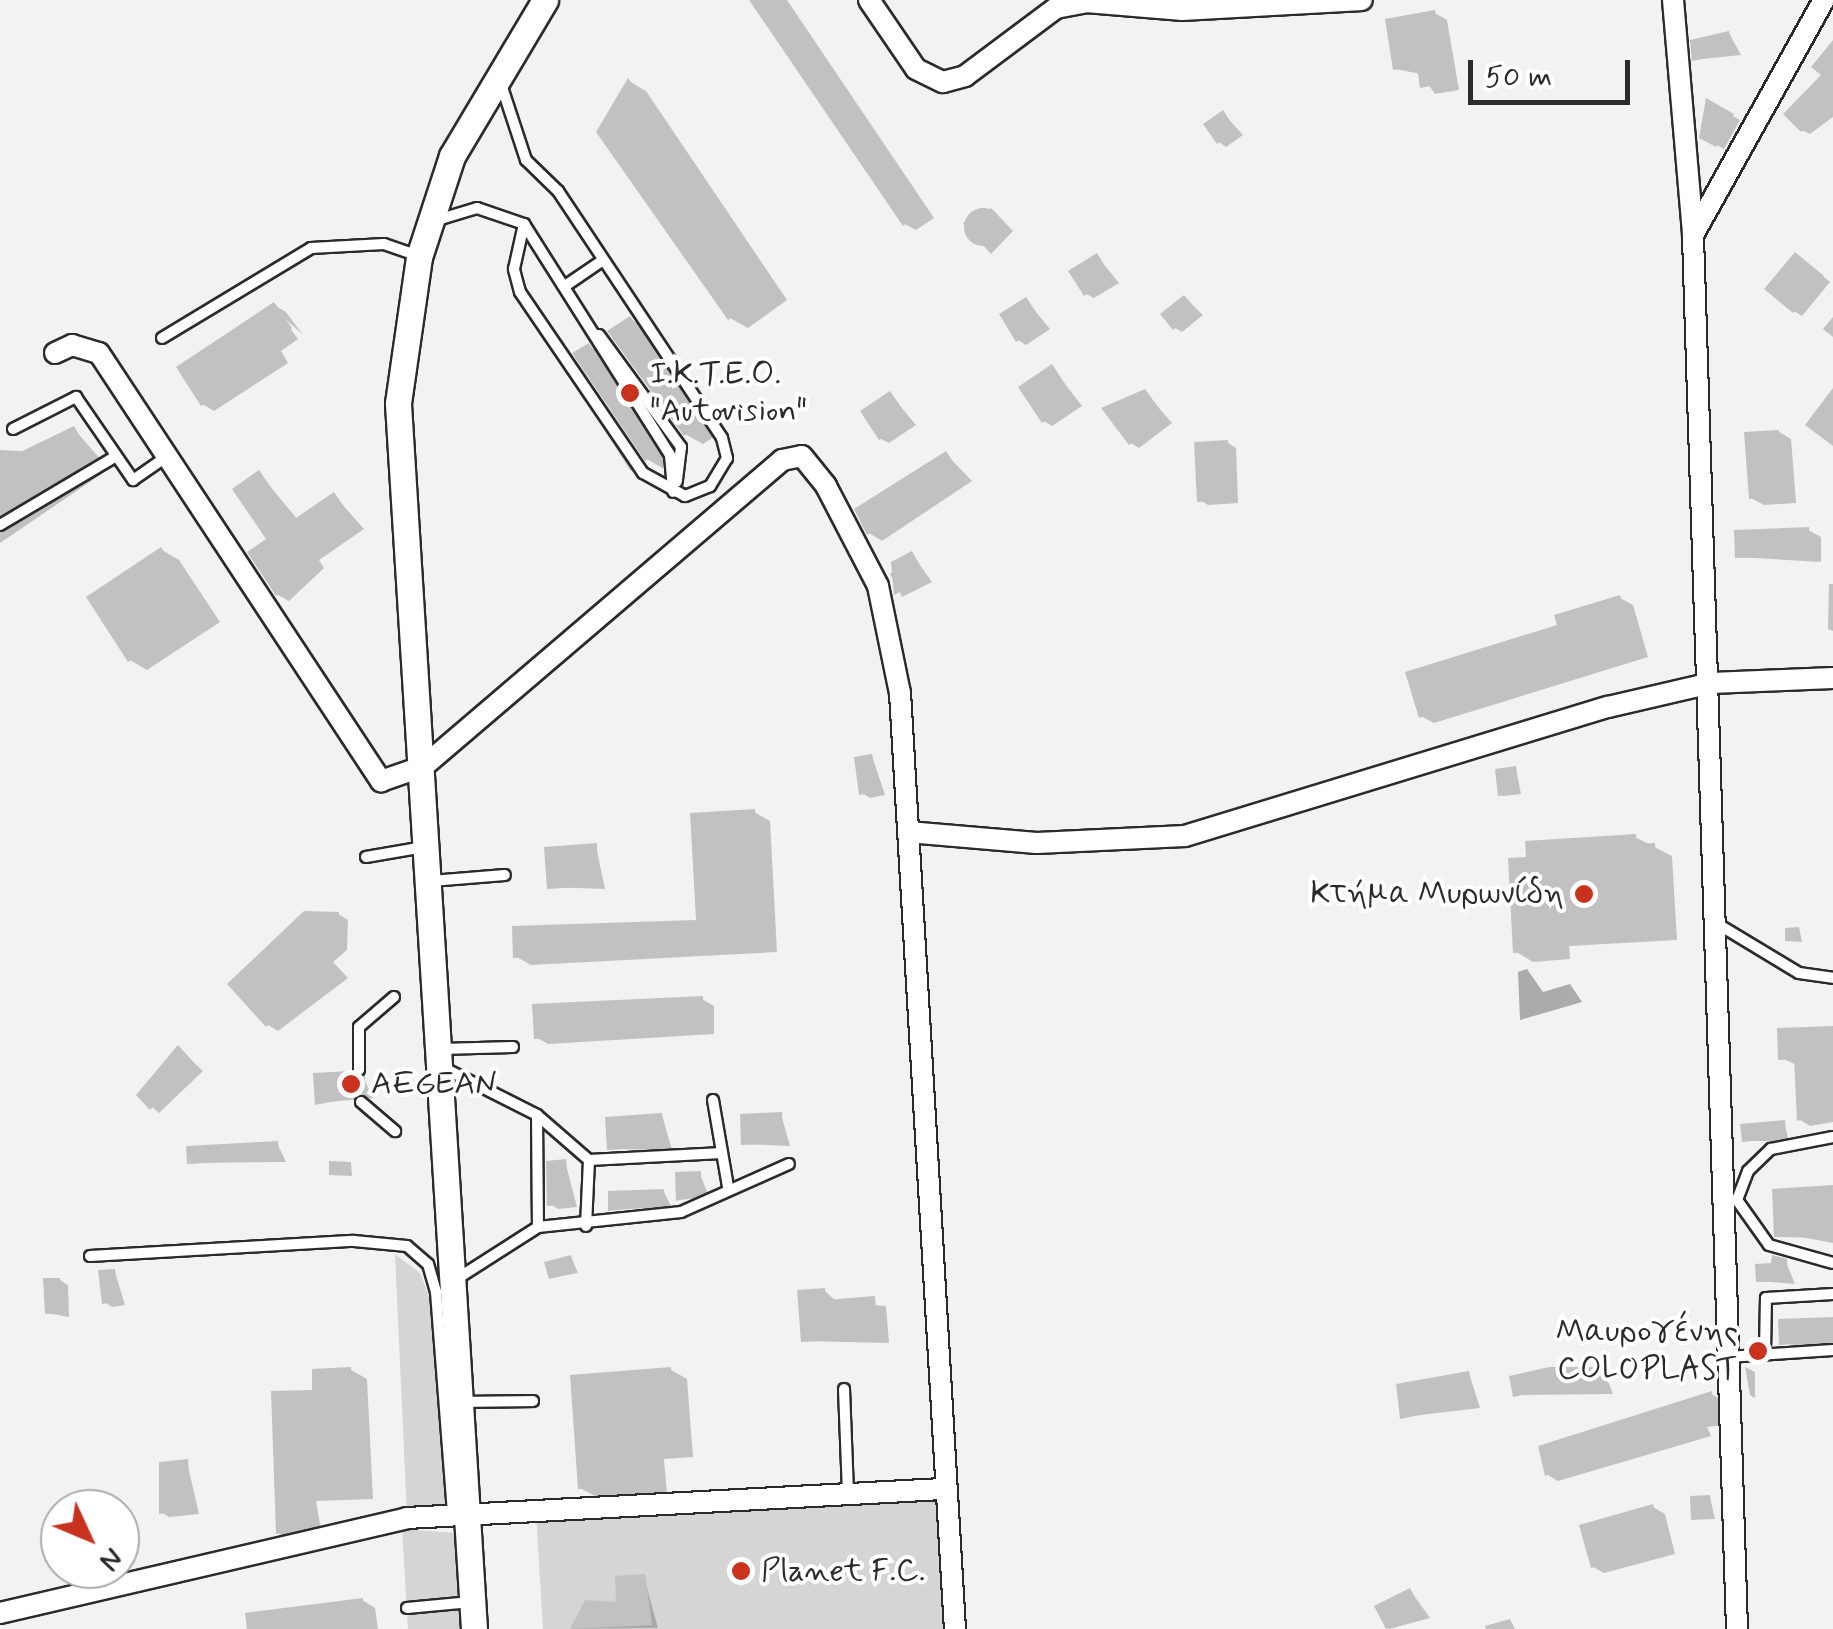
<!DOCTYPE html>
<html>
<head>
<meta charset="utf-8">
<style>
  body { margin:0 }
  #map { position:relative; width:1833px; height:1629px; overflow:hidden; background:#f2f2f2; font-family:Mynerve,sans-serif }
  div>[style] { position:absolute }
  .green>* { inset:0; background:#d5d5d5 }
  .water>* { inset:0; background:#ababab }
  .shadow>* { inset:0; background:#0003 }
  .building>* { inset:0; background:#c1c1c1 }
  .round { border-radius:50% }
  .roads { filter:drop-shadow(2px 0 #2b2b2b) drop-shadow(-2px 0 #2b2b2b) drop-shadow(0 2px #2b2b2b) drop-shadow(0 -2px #2b2b2b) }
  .service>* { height:10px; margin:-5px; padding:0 5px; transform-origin:5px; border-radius:5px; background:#fff }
  .minor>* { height:20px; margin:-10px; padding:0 10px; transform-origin:10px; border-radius:10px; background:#fff }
  .tertiary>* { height:25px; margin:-12.5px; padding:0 12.5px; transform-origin:12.5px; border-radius:12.5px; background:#fff }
  .dots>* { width:28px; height:28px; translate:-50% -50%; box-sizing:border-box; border:5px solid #fff; border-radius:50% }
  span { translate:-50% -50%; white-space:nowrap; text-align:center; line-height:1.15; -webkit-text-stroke:8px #fff; paint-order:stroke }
  .poi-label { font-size:32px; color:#2b2b2b }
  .left { translate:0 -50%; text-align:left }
  .right { translate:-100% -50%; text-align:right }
  .north { position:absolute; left:40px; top:1489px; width:100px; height:100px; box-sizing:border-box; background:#fff; border:2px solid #aaa; border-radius:50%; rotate:134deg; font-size:28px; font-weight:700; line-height:40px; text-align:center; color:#2b2b2b }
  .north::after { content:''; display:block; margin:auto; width:35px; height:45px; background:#c8321e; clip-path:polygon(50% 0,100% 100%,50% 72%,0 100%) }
  .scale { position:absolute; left:1468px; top:60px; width:162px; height:45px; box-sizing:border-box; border:5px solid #2b2b2b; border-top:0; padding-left:12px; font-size:30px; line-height:35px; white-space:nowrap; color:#2b2b2b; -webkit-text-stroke:8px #fff; paint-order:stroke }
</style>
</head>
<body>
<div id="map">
  <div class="green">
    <i style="clip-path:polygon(395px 1254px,420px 1273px,433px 1306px,447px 1504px,438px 1513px,407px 1516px)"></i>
    <i style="clip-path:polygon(938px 1495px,945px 1629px,543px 1629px,536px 1514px)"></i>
    <i style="clip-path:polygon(402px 1529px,456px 1533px,461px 1629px,408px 1629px)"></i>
  </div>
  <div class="water">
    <i style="clip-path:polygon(1527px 969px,1543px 992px,1570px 984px,1582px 1002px,1520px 1020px,1518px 972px)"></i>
  </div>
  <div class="shadow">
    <i style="clip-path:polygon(755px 0,787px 0,934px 218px,916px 230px,905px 224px)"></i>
    <i style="clip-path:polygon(1435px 13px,1447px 20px,1459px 90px,1435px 94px,1421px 74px,1395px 69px)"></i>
    <i style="clip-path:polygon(1729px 33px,1741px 55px,1694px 60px)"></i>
    <i style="clip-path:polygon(1833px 51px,1833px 117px,1810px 134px,1802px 130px)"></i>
    <i style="clip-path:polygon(629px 81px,646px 91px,787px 300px,748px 328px,730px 318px)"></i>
    <i style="clip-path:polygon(1707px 102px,1740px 120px,1724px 149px,1701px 136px)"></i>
    <i style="clip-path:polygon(1223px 113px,1243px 135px,1226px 147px,1219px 142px)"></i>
    <i style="clip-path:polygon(991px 208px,1013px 231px,991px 254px,963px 223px)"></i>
    <i style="clip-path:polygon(1097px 256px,1119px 283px,1094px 298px,1086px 294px)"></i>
    <i style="clip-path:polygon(1803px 260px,1830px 282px,1802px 316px,1794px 311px)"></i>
    <i style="clip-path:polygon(1185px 298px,1203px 315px,1182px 332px,1175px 328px)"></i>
    <i style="clip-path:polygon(1026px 300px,1050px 329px,1026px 345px,1018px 340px)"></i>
    <i style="clip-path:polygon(274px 305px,286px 312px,303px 335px,277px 311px,298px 339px,281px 351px,288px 363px,214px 411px,202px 404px)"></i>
    <i style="clip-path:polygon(1833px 317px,1833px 337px,1823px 329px)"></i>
    <i style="clip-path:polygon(630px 319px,648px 329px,718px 434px,703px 444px,685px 434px)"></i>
    <i style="clip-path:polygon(589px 346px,606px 356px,674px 463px,664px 469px,647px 459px)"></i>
    <i style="clip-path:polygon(1052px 367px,1082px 406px,1052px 426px,1044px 421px)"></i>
    <i style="clip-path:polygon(579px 390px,589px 396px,644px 478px,630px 470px)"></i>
    <i style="clip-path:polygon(1144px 391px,1172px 423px,1139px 448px,1131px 443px)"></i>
    <i style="clip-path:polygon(890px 394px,916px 425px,889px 443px,881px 439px)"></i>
    <i style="clip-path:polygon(74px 429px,109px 469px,0 543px,0 450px,36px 452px)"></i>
    <i style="clip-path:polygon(1779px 432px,1791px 439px,1796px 503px,1764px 505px,1751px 498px)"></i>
    <i style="clip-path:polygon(1228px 443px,1236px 448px,1238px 503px,1208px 505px,1200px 500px)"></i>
    <i style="clip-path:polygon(946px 454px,972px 481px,882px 541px,869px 533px)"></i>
    <i style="clip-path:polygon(259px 473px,298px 520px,334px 495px,364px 529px,319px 560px,324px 568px,289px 601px,278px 595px)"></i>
    <i style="clip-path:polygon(1808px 530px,1821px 537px,1821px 562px,1737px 557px)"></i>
    <i style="clip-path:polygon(162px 550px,179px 560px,220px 622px,147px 670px,130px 660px)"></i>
    <i style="clip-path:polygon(912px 554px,932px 582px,902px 597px,890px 574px)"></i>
    <i style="clip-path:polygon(1829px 584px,1833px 584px,1833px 631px,1828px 629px)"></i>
    <i style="clip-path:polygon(1620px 598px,1633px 605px,1648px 657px,1434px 723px,1421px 716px)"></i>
    <i style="clip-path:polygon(872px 756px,885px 795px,870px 798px,862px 793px)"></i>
    <i style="clip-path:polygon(1516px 769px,1521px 794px,1503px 796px,1500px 794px)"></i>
    <i style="clip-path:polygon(754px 812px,770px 821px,777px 952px,531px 965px,515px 956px,698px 923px)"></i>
    <i style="clip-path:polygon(1635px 837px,1672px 856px,1677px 940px,1569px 946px,1570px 959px,1533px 962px,1515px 951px)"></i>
    <i style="clip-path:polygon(596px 846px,605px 889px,549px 887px)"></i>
    <i style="clip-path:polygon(338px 914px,348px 920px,347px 950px,333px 962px,348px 978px,278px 1031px,268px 1025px)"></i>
    <i style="clip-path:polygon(1799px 927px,1802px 942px,1785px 941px,1785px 928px)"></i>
    <i style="clip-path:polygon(702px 999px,714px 1006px,714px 1034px,548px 1044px,536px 1037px)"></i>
    <i style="clip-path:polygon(1833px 1028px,1833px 1122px,1810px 1126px,1800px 1120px,1797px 1065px,1781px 1058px)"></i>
    <i style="clip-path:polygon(178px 1048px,203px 1071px,159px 1113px,139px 1095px)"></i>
    <i style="clip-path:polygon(364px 1079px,373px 1098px,317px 1103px)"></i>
    <i style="clip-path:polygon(781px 1114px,790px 1146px,744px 1144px)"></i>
    <i style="clip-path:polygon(662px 1115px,672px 1150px,610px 1149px)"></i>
    <i style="clip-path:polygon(1784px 1123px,1789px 1141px,1745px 1141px)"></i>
    <i style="clip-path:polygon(277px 1143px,286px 1162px,190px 1163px)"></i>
    <i style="clip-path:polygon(329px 1161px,351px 1162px,352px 1176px,329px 1175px)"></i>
    <i style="clip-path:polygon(565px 1161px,577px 1207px,558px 1209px,550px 1204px)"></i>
    <i style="clip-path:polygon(700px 1174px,709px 1197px,678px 1200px)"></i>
    <i style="clip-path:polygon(1833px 1187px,1833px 1243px,1774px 1232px)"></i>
    <i style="clip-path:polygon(664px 1192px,672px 1208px,611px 1209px)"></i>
    <i style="clip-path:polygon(571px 1257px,578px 1273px,551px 1278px)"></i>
    <i style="clip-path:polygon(1786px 1262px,1795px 1284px,1758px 1281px)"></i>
    <i style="clip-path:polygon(115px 1272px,125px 1305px,112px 1307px,104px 1302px)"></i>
    <i style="clip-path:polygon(60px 1280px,68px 1285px,69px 1317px,47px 1313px)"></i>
    <i style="clip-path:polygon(825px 1291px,837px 1302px,886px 1306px,889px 1343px,803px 1341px)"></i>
    <i style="clip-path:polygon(1833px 1320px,1833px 1350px,1781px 1343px)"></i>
    <i style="clip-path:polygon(1745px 1367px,1755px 1372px,1755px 1398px,1750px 1395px)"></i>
    <i style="clip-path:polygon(1603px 1369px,1613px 1394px,1515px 1395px)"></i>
    <i style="clip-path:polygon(351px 1370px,367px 1379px,373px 1499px,316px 1501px,322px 1536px,294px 1542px,278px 1533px,315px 1392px)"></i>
    <i style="clip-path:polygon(671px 1370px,687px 1379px,693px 1457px,664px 1459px,667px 1494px,597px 1497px,580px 1488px)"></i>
    <i style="clip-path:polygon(1469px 1373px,1480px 1408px,1403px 1417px)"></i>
    <i style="clip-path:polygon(1711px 1394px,1722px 1400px,1724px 1425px,1707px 1427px,1711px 1436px,1558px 1481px,1548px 1475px)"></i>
    <i style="clip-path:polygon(187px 1462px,199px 1514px,169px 1517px,161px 1512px)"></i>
    <i style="clip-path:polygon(1710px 1498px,1715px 1519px,1694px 1519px)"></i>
    <i style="clip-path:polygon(1653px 1507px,1665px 1514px,1675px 1554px,1604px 1573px,1593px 1567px)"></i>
    <i style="clip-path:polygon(644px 1577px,658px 1628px,574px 1629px,587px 1602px,618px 1604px)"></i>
    <i style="clip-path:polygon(1410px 1590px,1430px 1618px,1389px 1629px,1377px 1607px)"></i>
    <i style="clip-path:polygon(362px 1600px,375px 1608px,378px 1629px,249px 1629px)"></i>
    <i style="clip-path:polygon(1510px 1619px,1515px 1629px,1486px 1629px,1485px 1626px)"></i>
  </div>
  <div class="building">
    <i style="clip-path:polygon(749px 0,782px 0,924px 211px,903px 226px)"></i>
    <i style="clip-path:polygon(1435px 10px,1448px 83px,1420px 88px,1417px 66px,1393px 70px,1385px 19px)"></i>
    <i style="clip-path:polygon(1729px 31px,1734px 51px,1692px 61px,1690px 40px)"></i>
    <i style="clip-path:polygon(1833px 40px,1833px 111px,1801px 132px,1783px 114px,1821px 75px,1811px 67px)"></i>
    <i style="clip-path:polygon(628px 78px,771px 290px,728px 320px,596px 132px)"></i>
    <i style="clip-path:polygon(1706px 98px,1734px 114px,1716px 147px,1699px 138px)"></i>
    <i style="clip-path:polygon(1223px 110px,1236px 130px,1217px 144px,1203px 124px)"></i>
    <i class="round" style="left:964px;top:208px;width:38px;height:38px"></i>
    <i style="clip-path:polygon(1795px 252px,1824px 276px,1793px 313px,1764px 289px)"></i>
    <i style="clip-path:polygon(1097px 253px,1112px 278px,1084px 296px,1068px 271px)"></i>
    <i style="clip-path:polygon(1184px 295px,1197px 310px,1173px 330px,1160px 314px)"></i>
    <i style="clip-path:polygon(1026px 297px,1044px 324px,1016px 342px,999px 314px)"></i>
    <i style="clip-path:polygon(274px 302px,292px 328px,270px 344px,278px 356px,201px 406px,176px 367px)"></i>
    <i style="clip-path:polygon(630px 316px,702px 424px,684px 436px,607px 331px)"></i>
    <i style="clip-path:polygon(589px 343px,658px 452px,645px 461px,572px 353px)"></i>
    <i style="clip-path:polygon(1052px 364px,1076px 401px,1042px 423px,1018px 387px)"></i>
    <i style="clip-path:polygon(1833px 388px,1833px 446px,1805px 425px)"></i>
    <i style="clip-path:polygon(1145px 389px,1166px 418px,1129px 445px,1101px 408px)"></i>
    <i style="clip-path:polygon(890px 391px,910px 420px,879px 440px,860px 411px)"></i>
    <i style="clip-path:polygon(74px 426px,93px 459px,0 515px,0 462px)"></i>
    <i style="clip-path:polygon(1779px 430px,1784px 496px,1749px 499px,1744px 432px)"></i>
    <i style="clip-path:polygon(1228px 440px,1231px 500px,1197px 502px,1194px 442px)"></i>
    <i style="clip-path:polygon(946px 451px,961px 474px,867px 535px,854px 509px)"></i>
    <i style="clip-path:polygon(259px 470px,293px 520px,334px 492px,354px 522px,308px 552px,311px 572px,276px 596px,247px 552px,266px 539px,232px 489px)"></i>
    <i style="clip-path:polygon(1809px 527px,1809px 556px,1735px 558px,1734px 530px)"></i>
    <i style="clip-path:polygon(161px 547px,204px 612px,128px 662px,86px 597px)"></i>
    <i style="clip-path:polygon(912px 551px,927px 578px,894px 595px,891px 562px)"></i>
    <i style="clip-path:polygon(1620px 595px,1637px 651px,1419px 718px,1405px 672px,1557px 625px,1554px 615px)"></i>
    <i style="clip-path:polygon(872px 754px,878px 792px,859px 795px,854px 757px)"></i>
    <i style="clip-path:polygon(1516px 766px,1519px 793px,1498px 796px,1495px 769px)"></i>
    <i style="clip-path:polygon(755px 809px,762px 944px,513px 958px,512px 926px,696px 920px,690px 813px)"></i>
    <i style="clip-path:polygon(1636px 834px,1636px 844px,1655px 843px,1660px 931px,1553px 938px,1553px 950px,1513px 953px,1508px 858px,1526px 857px,1525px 841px)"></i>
    <i style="clip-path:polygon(597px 843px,598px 886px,547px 889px,544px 847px)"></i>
    <i style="clip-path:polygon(304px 911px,339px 912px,338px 944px,325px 955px,340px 972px,266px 1027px,227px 984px)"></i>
    <i style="clip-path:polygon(703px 996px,703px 1028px,534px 1039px,532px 1004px)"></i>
    <i style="clip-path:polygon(1833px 1026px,1833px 1110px,1797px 1121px,1794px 1059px,1778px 1060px,1777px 1028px)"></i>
    <i style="clip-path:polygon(178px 1045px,196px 1065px,150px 1110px,136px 1095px)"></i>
    <i style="clip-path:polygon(350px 1071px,365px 1076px,366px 1095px,315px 1105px,313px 1073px)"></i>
    <i style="clip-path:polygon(782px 1112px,783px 1143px,741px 1145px,740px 1114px)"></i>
    <i style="clip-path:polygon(662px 1113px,665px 1146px,607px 1150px,605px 1117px)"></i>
    <i style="clip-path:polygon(1785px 1120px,1786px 1137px,1742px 1142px,1740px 1124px)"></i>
    <i style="clip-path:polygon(278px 1141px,279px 1159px,187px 1164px,186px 1146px)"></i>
    <i style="clip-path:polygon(566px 1159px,570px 1204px,547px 1206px,546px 1161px)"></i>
    <i style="clip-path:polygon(701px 1171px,701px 1193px,676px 1201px,675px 1172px)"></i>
    <i style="clip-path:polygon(1833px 1185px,1833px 1238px,1774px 1237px,1772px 1189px)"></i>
    <i style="clip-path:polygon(664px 1189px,665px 1205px,608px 1211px,608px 1191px)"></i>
    <i style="clip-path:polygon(571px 1255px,576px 1272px,549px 1279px,544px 1262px)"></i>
    <i style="clip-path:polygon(1772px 1255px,1787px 1259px,1788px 1281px,1756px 1282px,1755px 1264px,1771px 1263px)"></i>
    <i style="clip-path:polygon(115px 1269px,118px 1301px,102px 1304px,98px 1270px)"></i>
    <i style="clip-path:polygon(43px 1278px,60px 1278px,62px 1313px,45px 1314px)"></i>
    <i style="clip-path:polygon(825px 1288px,826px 1300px,875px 1296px,878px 1338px,801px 1342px,797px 1290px)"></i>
    <i style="clip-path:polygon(1833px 1317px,1833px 1341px,1779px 1345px,1778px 1319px)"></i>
    <i style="clip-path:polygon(351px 1367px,358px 1490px,301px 1493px,307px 1527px,276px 1534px,271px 1391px,312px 1390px,312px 1369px)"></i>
    <i style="clip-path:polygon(671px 1367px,677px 1449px,649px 1451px,651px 1486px,578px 1489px,570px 1375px)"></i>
    <i style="clip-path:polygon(1549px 1367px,1604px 1367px,1606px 1391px,1572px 1394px,1571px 1385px,1513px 1397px,1509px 1376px)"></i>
    <i style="clip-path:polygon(1469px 1371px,1473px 1404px,1400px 1419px,1396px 1384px)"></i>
    <i style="clip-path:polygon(1712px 1391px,1714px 1420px,1698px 1422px,1701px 1431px,1545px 1476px,1538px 1446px)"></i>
    <i style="clip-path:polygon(188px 1459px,192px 1511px,159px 1514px,159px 1462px)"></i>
    <i style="clip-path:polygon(1710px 1495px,1713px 1519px,1691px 1520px,1690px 1496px)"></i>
    <i style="clip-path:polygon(1653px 1504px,1665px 1548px,1591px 1568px,1579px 1525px)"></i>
    <i style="clip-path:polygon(645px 1574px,652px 1625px,570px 1629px,585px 1600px,616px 1602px,615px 1576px)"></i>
    <i style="clip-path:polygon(1410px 1588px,1423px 1613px,1386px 1629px,1374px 1606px)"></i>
    <i style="clip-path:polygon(363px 1598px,367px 1629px,247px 1629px,245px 1613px)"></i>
  </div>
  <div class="roads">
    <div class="service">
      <i style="left:501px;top:84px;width:80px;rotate:71.8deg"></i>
      <i style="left:526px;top:160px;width:45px;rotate:44.1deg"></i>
      <i style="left:558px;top:191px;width:296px;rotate:56.4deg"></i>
      <i style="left:722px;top:438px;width:21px;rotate:76deg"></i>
      <i style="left:727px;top:458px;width:33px;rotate:121deg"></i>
      <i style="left:710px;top:486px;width:27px;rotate:158deg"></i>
      <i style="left:685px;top:496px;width:48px;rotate:-151.3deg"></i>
      <i style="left:643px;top:473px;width:219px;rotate:-124.2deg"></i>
      <i style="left:520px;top:292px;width:24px;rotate:-105deg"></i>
      <i style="left:514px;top:269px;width:46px;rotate:-77.5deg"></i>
      <i style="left:434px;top:221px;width:45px;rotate:-16.8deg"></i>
      <i style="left:477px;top:208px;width:50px;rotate:18.8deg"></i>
      <i style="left:524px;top:224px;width:273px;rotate:57.7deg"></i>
      <i style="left:670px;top:455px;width:37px;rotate:85deg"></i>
      <i style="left:565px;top:286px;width:46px;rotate:-34.4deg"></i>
      <i style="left:599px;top:335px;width:139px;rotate:53.8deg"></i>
      <i style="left:681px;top:447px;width:35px;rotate:97deg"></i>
      <i style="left:162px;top:338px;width:174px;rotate:-31.1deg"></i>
      <i style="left:311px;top:248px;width:73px;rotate:-3.1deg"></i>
      <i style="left:384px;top:244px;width:36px;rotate:19deg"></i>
      <i style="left:13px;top:429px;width:71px;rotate:-26.9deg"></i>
      <i style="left:76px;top:397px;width:101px;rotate:55.5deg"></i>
      <i style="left:133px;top:480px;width:40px;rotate:-34.9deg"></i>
      <i style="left:0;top:525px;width:135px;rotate:-30.7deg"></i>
      <i style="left:366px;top:857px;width:59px;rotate:-9.8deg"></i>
      <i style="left:431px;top:881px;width:74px;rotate:-4.6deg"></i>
      <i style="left:1716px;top:923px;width:97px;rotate:31.1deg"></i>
      <i style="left:1799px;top:973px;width:34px;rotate:8deg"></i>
      <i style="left:441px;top:1049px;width:72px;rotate:-1.6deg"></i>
      <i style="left:442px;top:1067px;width:106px;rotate:26.8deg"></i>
      <i style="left:537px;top:1115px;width:112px;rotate:89.5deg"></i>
      <i style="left:538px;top:1227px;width:98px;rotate:147.4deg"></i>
      <i style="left:359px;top:1070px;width:43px;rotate:-90deg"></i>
      <i style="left:359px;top:1027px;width:46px;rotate:-40.6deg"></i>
      <i style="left:713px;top:1100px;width:88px;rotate:80.2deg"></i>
      <i style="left:361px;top:1102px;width:45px;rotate:40.5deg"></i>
      <i style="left:537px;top:1115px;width:69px;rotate:40.9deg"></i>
      <i style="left:589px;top:1160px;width:66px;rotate:92.6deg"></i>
      <i style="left:589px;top:1160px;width:133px;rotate:-3deg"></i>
      <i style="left:1721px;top:1200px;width:16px"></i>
      <i style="left:1737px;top:1200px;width:55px;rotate:54.6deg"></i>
      <i style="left:1769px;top:1245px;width:66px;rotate:15.7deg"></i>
      <i style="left:1737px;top:1200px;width:31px;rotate:-69deg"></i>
      <i style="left:1748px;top:1171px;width:32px;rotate:-44deg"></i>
      <i style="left:1771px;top:1149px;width:63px;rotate:-11deg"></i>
      <i style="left:538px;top:1227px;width:144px;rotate:-6deg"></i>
      <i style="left:681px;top:1212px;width:118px;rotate:-24deg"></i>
      <i style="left:90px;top:1256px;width:264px;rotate:-3.3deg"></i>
      <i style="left:354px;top:1241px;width:53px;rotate:5.4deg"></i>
      <i style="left:407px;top:1246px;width:28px;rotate:41deg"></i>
      <i style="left:428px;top:1264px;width:29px;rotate:74deg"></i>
      <i style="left:436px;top:1292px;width:223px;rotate:85.6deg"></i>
      <i style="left:1765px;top:1353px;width:55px;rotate:-89deg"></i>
      <i style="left:1766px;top:1298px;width:67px;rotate:-3.4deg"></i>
      <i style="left:1728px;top:1357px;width:105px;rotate:-3.8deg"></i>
      <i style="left:844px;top:1389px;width:104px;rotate:87.8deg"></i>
      <i style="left:462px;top:1402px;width:71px;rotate:-0.8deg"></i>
      <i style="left:407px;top:1608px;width:64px;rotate:-5.4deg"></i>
    </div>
    <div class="minor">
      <i style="left:869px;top:0;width:83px;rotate:55.7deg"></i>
      <i style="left:916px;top:69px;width:30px;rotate:26deg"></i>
      <i style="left:943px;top:82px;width:23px;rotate:-15deg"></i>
      <i style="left:965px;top:76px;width:114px;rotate:-36.8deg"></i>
      <i style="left:1056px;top:8px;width:31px;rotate:-11deg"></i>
      <i style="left:1086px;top:2px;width:97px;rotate:4.7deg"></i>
      <i style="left:1183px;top:10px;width:179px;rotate:-3.2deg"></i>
      <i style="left:1673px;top:0;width:234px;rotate:85.1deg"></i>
      <i style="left:55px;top:353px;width:19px;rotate:-25deg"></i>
      <i style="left:72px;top:345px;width:28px;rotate:17deg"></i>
      <i style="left:99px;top:353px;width:513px;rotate:56.62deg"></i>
      <i style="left:381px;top:781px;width:46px;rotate:-19.2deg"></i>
      <i style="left:424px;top:766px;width:471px;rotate:-40.5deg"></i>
      <i style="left:782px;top:460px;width:20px;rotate:-11deg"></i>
      <i style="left:802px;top:456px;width:38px;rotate:51deg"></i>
      <i style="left:826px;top:486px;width:113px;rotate:62.5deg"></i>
      <i style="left:878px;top:586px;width:109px;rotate:78.4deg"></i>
      <i style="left:900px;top:693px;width:938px;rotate:86.64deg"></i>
      <i style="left:908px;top:832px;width:129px;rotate:4.9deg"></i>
      <i style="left:1037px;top:843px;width:148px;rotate:-2.7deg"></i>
      <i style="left:1185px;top:836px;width:442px;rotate:-17deg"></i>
      <i style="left:1608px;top:707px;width:106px;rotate:-13.1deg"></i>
      <i style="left:1711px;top:683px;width:122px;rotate:-2.3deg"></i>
      <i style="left:0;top:1613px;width:418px;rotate:-13.1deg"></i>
      <i style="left:407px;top:1518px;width:537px;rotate:-3.1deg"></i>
      <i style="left:1737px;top:1629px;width:1395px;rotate:-91.81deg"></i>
      <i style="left:1693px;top:235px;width:269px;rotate:-60.9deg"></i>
    </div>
    <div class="tertiary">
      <i style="left:474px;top:1629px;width:1228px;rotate:-93.55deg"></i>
      <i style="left:398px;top:403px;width:148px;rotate:-81.8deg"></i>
      <i style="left:419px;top:257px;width:106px;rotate:-71.9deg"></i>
      <i style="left:452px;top:156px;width:182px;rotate:-59.2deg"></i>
    </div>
  </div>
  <div class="dots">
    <i style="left:630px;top:393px;background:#c8321e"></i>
    <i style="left:1584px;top:894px;background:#c8321e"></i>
    <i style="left:351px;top:1084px;background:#c8321e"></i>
    <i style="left:1758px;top:1351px;background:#c8321e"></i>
    <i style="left:741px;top:1571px;background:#c8321e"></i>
  </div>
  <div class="poi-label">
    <span class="left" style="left:650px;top:393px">I.Κ.Τ.Ε.Ο.<br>"Autovision"</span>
    <span class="right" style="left:1564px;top:894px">Κτήμα Μυρωνίδη</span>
    <span class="left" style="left:371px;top:1084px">AEGEAN</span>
    <span class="right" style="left:1738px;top:1351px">Μαυρογένης<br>COLOPLAST</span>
    <span class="left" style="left:761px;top:1571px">Planet F.C.</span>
  </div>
  <div class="north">N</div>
  <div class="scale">50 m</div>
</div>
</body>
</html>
